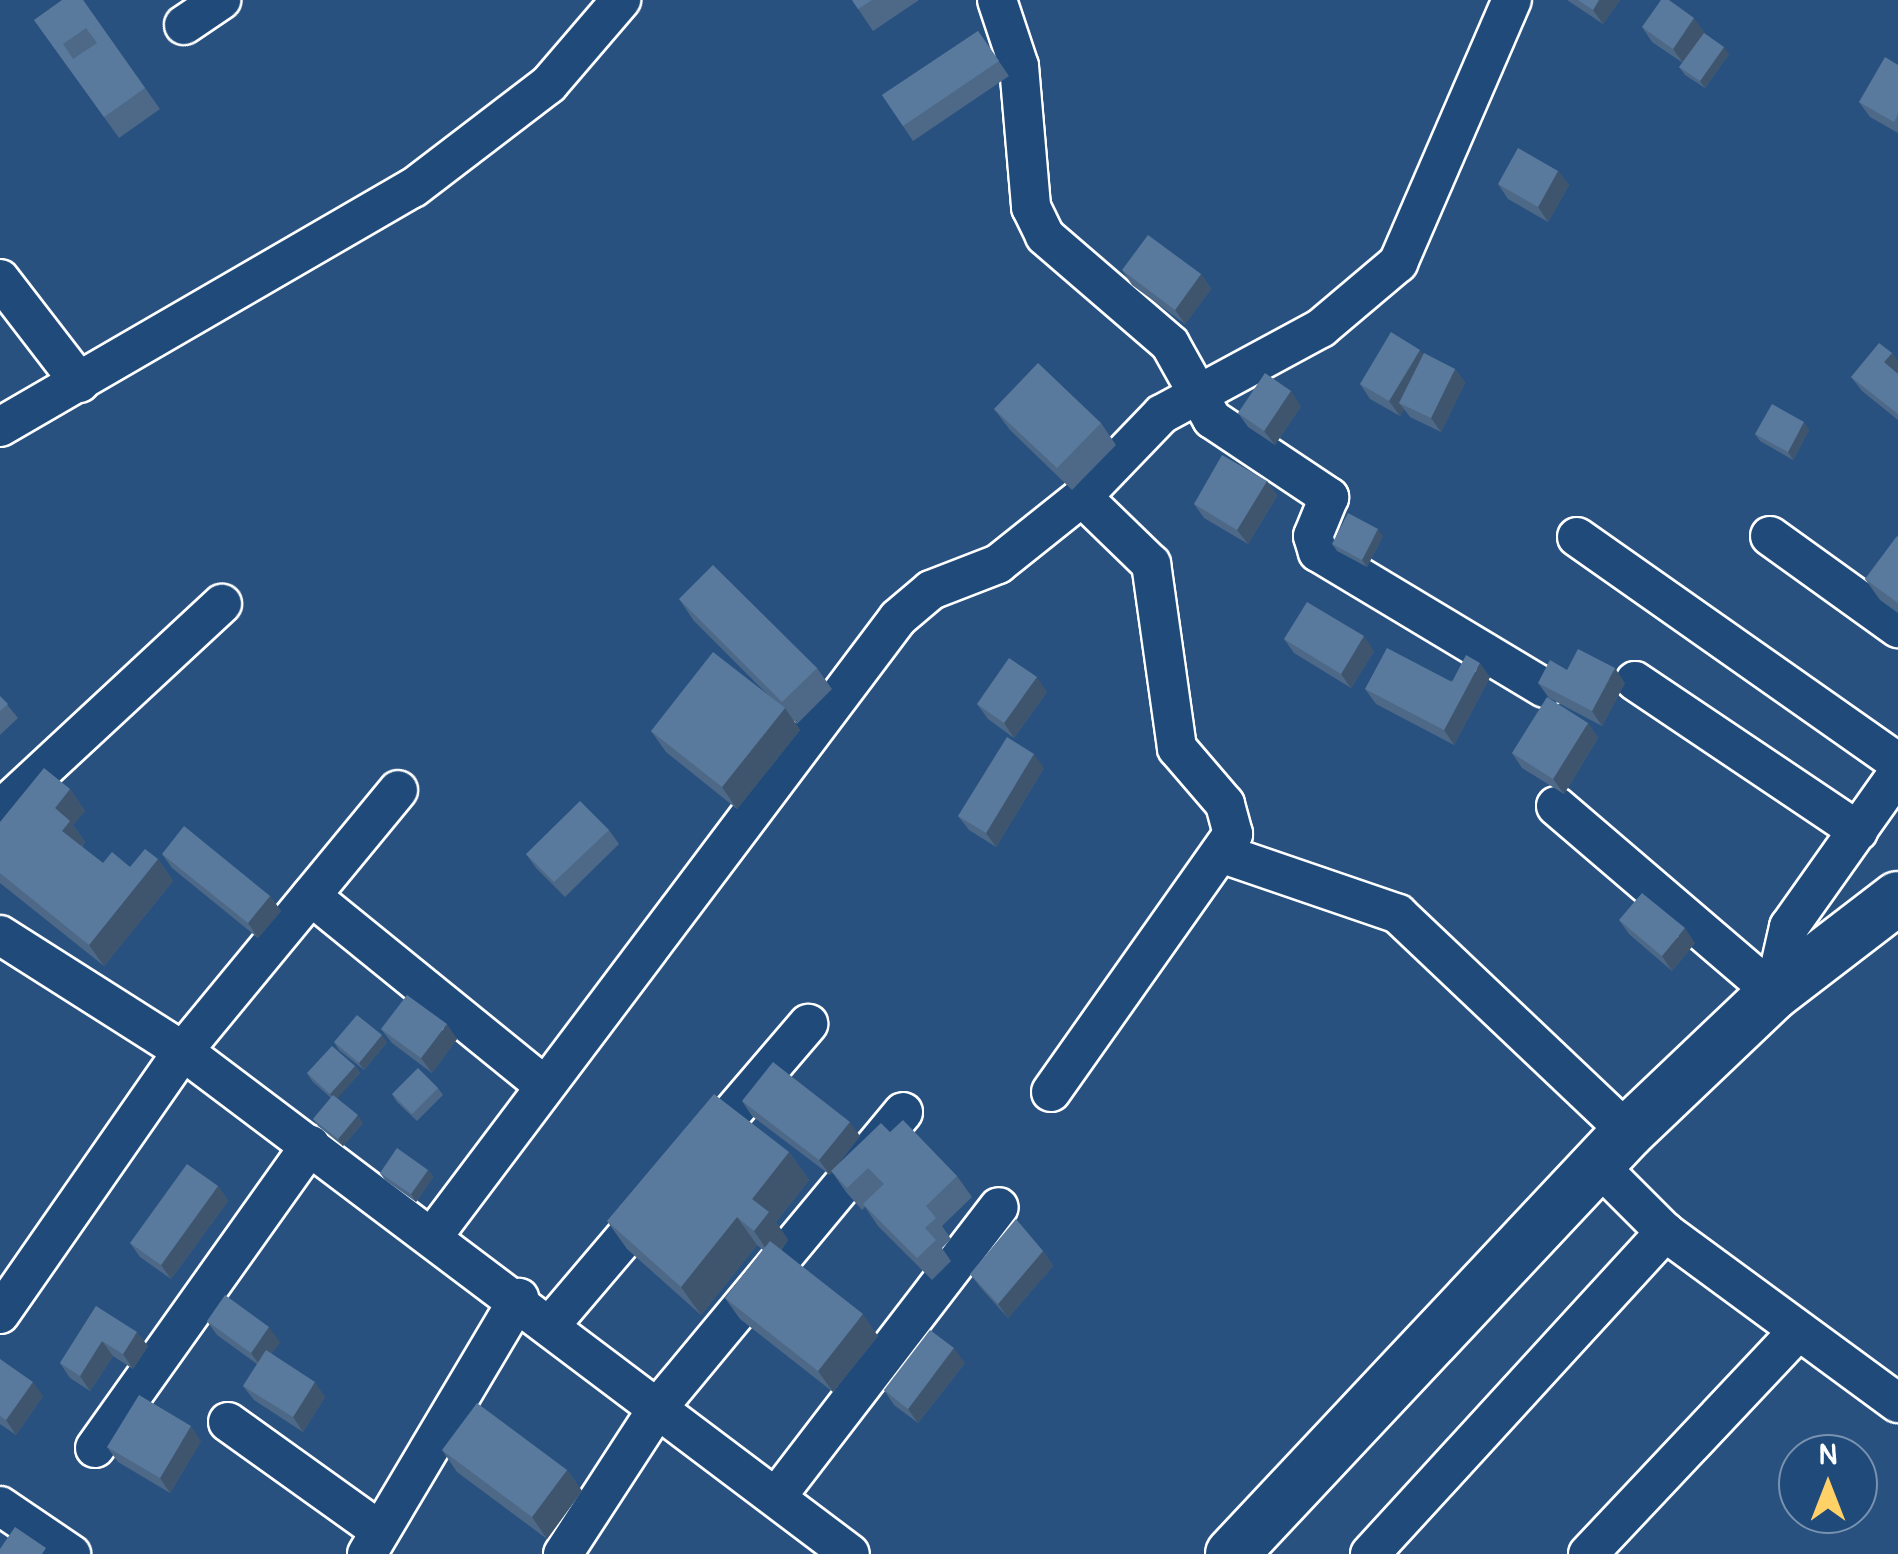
<!DOCTYPE html>
<html>
<head>
<meta charset="utf-8">
<style>
  body { margin:0 }
  #map { position:relative; width:1898px; height:1554px; overflow:hidden; background:#28517f; font-family:Pangolin,sans-serif }
  div>[style] { position:absolute }
  .roads { filter:drop-shadow(2px 0 #fff) drop-shadow(-2px 0 #fff) drop-shadow(0 2px #fff) drop-shadow(0 -2px #fff) }
  .street>* { height:38px; margin:-19px; padding:0 19px; transform-origin:19px; border-radius:19px; background:#1f4a7a }
  .secondary>* { height:52px; margin:-26px; padding:0 26px; transform-origin:26px; border-radius:26px; background:#1f4a7a }
  .wall>* { inset:0; background:#4d6987 }
  .shaded-wall>* { inset:0; background:#3f556e }
  .building>* { inset:0; background:#5a7a9d }
  span { translate:-50% -50%; white-space:nowrap; text-align:center; line-height:1.15; -webkit-text-stroke:8px #1f4a7a; paint-order:stroke }
  .north { position:absolute; left:1778px; top:1434px; width:100px; height:100px; box-sizing:border-box; background:#1f4a7a; border:2px solid #7992af; border-radius:50%; rotate:0deg; font-size:28px; font-weight:700; line-height:40px; text-align:center; color:#fff }
  .north::after { content:''; display:block; margin:auto; width:35px; height:45px; background:#ffd166; clip-path:polygon(50% 0,100% 100%,50% 72%,0 100%) }
</style>
</head>
<body>
<div id="map">
  <div class="roads">
    <div class="street">
      <i style="left:997px;top:0;width:70px;rotate:71.6deg"></i>
      <i style="left:1019px;top:66px;width:142px;rotate:85.1deg"></i>
      <i style="left:1031px;top:207px;width:32px;rotate:64deg"></i>
      <i style="left:1045px;top:236px;width:165px;rotate:40.8deg"></i>
      <i style="left:1170px;top:344px;width:86px;rotate:60.8deg"></i>
      <i style="left:1212px;top:419px;width:141px;rotate:33.7deg"></i>
      <i style="left:1329px;top:497px;width:42px;rotate:112.3deg"></i>
      <i style="left:1313px;top:536px;width:17px;rotate:73deg"></i>
      <i style="left:1318px;top:552px;width:264px;rotate:31deg"></i>
      <i style="left:184px;top:25px;width:45px;rotate:-34deg"></i>
      <i style="left:0;top:279px;width:131px;rotate:52.4deg"></i>
      <i style="left:0;top:427px;width:477px;rotate:-30.1deg"></i>
      <i style="left:413px;top:188px;width:171px;rotate:-37.4deg"></i>
      <i style="left:549px;top:84px;width:111px;rotate:-49.4deg"></i>
      <i style="left:1770px;top:536px;width:158px;rotate:35.7deg"></i>
      <i style="left:1577px;top:537px;width:393px;rotate:35.1deg"></i>
      <i style="left:1635px;top:681px;width:269px;rotate:33.9deg"></i>
      <i style="left:1556px;top:806px;width:287px;rotate:40.6deg"></i>
      <i style="left:1774px;top:993px;width:68px;rotate:-77.2deg"></i>
      <i style="left:1789px;top:927px;width:189px;rotate:-54.7deg"></i>
      <i style="left:0;top:810px;width:303px;rotate:-42.9deg"></i>
      <i style="left:1223px;top:854px;width:185px;rotate:18.9deg"></i>
      <i style="left:1398px;top:914px;width:317px;rotate:43.5deg"></i>
      <i style="left:311px;top:896px;width:301px;rotate:39.1deg"></i>
      <i style="left:0;top:935px;width:217px;rotate:32.4deg"></i>
      <i style="left:183px;top:1051px;width:835px;rotate:37.02deg"></i>
      <i style="left:1051px;top:1092px;width:316px;rotate:-54.8deg"></i>
      <i style="left:1233px;top:834px;width:31px;rotate:-105deg"></i>
      <i style="left:1225px;top:804px;width:74px;rotate:-130.6deg"></i>
      <i style="left:1177px;top:748px;width:186px;rotate:-98deg"></i>
      <i style="left:1151px;top:564px;width:96px;rotate:-135.8deg"></i>
      <i style="left:701px;top:1149px;width:165px;rotate:-49.4deg"></i>
      <i style="left:1597px;top:1164px;width:96px;rotate:45deg"></i>
      <i style="left:1665px;top:1232px;width:289px;rotate:36.3deg"></i>
      <i style="left:433px;top:1236px;width:773px;rotate:-53.04deg"></i>
      <i style="left:898px;top:618px;width:43px;rotate:-40.3deg"></i>
      <i style="left:931px;top:590px;width:72px;rotate:-21.2deg"></i>
      <i style="left:998px;top:564px;width:107px;rotate:-38.6deg"></i>
      <i style="left:1082px;top:497px;width:115px;rotate:-46.1deg"></i>
      <i style="left:1162px;top:414px;width:181px;rotate:-28.4deg"></i>
      <i style="left:1321px;top:328px;width:101px;rotate:-40.2deg"></i>
      <i style="left:1398px;top:263px;width:287px;rotate:-66.6deg"></i>
      <i style="left:0;top:1314px;width:320px;rotate:-55.2deg"></i>
      <i style="left:183px;top:1051px;width:338px;rotate:-50.5deg"></i>
      <i style="left:553px;top:1322px;width:157px;rotate:-49.6deg"></i>
      <i style="left:228px;top:1422px;width:187px;rotate:35.6deg"></i>
      <i style="left:95px;top:1448px;width:372px;rotate:-54.6deg"></i>
      <i style="left:777px;top:1496px;width:364px;rotate:-52.5deg"></i>
      <i style="left:0;top:1506px;width:86px;rotate:34.1deg"></i>
      <i style="left:367px;top:1554px;width:298px;rotate:-59.3deg"></i>
      <i style="left:563px;top:1554px;width:176px;rotate:-57deg"></i>
      <i style="left:659px;top:1406px;width:382px;rotate:-50.3deg"></i>
      <i style="left:1370px;top:1554px;width:437px;rotate:-47.5deg"></i>
      <i style="left:1588px;top:1554px;width:305px;rotate:-46.7deg"></i>
    </div>
    <div class="secondary">
      <i style="left:1232px;top:1554px;width:579px;rotate:-46.82deg"></i>
      <i style="left:1628px;top:1132px;width:202px;rotate:-43.6deg"></i>
      <i style="left:1774px;top:993px;width:156px;rotate:-37.5deg"></i>
    </div>
  </div>
  <div class="wall">
    <i style="clip-path:polygon(83px 0,160px 109px,119px 138px,34px 20px)"></i>
    <i style="clip-path:polygon(852px 0,919px 0,873px 31px)"></i>
    <i style="clip-path:polygon(1567px 0,1620px 0,1603px 24px)"></i>
    <i style="clip-path:polygon(1642px 27px,1704px 33px,1729px 54px,1705px 88px,1685px 75px,1679px 67px,1683px 63px,1652px 42px)"></i>
    <i style="clip-path:polygon(978px 31px,1009px 76px,913px 141px,882px 95px)"></i>
    <i style="clip-path:polygon(1898px 65px,1898px 133px,1870px 117px,1859px 102px)"></i>
    <i style="clip-path:polygon(1558px 171px,1569px 185px,1548px 222px,1508px 199px,1498px 184px)"></i>
    <i style="clip-path:polygon(1122px 270px,1201px 274px,1211px 289px,1185px 324px,1132px 285px)"></i>
    <i style="clip-path:polygon(1892px 353px,1898px 362px,1898px 420px,1862px 391px,1851px 377px)"></i>
    <i style="clip-path:polygon(1423px 354px,1455px 369px,1465px 383px,1441px 432px,1410px 417px,1404px 409px,1400px 416px,1370px 399px,1360px 384px)"></i>
    <i style="clip-path:polygon(1301px 406px,1275px 445px,1248px 427px,1238px 413px)"></i>
    <i style="clip-path:polygon(994px 409px,1101px 423px,1116px 445px,1072px 490px,1010px 430px)"></i>
    <i style="clip-path:polygon(1809px 430px,1793px 460px,1760px 441px,1755px 434px)"></i>
    <i style="clip-path:polygon(1267px 481px,1277px 496px,1248px 544px,1204px 518px,1194px 504px)"></i>
    <i style="clip-path:polygon(1383px 536px,1367px 567px,1337px 551px,1332px 544px)"></i>
    <i style="clip-path:polygon(1898px 537px,1898px 613px,1880px 600px,1865px 579px)"></i>
    <i style="clip-path:polygon(679px 599px,817px 668px,832px 689px,797px 724px,792px 719px,800px 730px,737px 809px,666px 752px,651px 731px,770px 697px,694px 621px)"></i>
    <i style="clip-path:polygon(1284px 639px,1374px 651px,1351px 688px,1294px 653px)"></i>
    <i style="clip-path:polygon(1567px 670px,1625px 683px,1602px 726px,1549px 698px,1538px 683px)"></i>
    <i style="clip-path:polygon(1490px 677px,1454px 745px,1376px 704px,1365px 689px)"></i>
    <i style="clip-path:polygon(1047px 692px,1014px 738px,988px 719px,977px 704px)"></i>
    <i style="clip-path:polygon(0 696px,18px 718px,0 735px)"></i>
    <i style="clip-path:polygon(1588px 723px,1598px 738px,1564px 794px,1522px 768px,1512px 753px)"></i>
    <i style="clip-path:polygon(1044px 768px,996px 847px,969px 830px,958px 816px)"></i>
    <i style="clip-path:polygon(70px 789px,85px 811px,73px 825px,85px 842px,82px 847px,103px 863px,130px 867px,158px 859px,173px 881px,104px 966px,0 883px,0 822px)"></i>
    <i style="clip-path:polygon(609px 830px,619px 844px,565px 897px,536px 868px,526px 854px)"></i>
    <i style="clip-path:polygon(162px 854px,270px 896px,281px 911px,258px 938px,172px 868px)"></i>
    <i style="clip-path:polygon(1619px 920px,1695px 943px,1672px 971px,1629px 934px)"></i>
    <i style="clip-path:polygon(381px 1029px,457px 1039px,432px 1073px,392px 1043px)"></i>
    <i style="clip-path:polygon(334px 1042px,387px 1042px,364px 1070px,339px 1050px)"></i>
    <i style="clip-path:polygon(355px 1066px,360px 1073px,337px 1098px,363px 1123px,343px 1146px,318px 1126px,313px 1119px,331px 1098px,312px 1081px,307px 1073px)"></i>
    <i style="clip-path:polygon(438px 1088px,443px 1095px,417px 1121px,397px 1102px,392px 1094px)"></i>
    <i style="clip-path:polygon(742px 1101px,860px 1136px,839px 1163px,890px 1132px,957px 1176px,972px 1197px,942px 1226px,951px 1239px,942px 1248px,951px 1261px,932px 1280px,878px 1226px,865px 1207px,862px 1210px,846px 1192px,832px 1172px,830px 1175px,752px 1116px)"></i>
    <i style="clip-path:polygon(789px 1152px,809px 1180px,776px 1222px,788px 1240px,781px 1250px,878px 1336px,833px 1392px,740px 1319px,725px 1298px,763px 1250px,757px 1245px,701px 1315px,627px 1249px,607px 1221px)"></i>
    <i style="clip-path:polygon(428px 1170px,433px 1177px,416px 1202px,385px 1180px,380px 1173px)"></i>
    <i style="clip-path:polygon(218px 1186px,228px 1201px,171px 1279px,140px 1257px,130px 1243px)"></i>
    <i style="clip-path:polygon(1043px 1251px,1053px 1266px,1008px 1318px,981px 1288px,970px 1274px)"></i>
    <i style="clip-path:polygon(96px 1306px,148px 1346px,133px 1369px,113px 1356px,90px 1391px,70px 1378px,60px 1363px)"></i>
    <i style="clip-path:polygon(207px 1321px,280px 1342px,271px 1354px,325px 1397px,303px 1432px,254px 1400px,243px 1386px,257px 1364px,217px 1335px)"></i>
    <i style="clip-path:polygon(0 1359px,43px 1396px,16px 1435px,0 1424px)"></i>
    <i style="clip-path:polygon(965px 1363px,918px 1423px,894px 1405px,884px 1390px)"></i>
    <i style="clip-path:polygon(201px 1441px,170px 1493px,118px 1462px,107px 1447px)"></i>
    <i style="clip-path:polygon(442px 1450px,567px 1470px,582px 1491px,547px 1539px,457px 1472px)"></i>
  </div>
  <div class="shaded-wall">
    <i style="clip-path:polygon(1599px 0,1620px 0,1603px 24px,1593px 10px)"></i>
    <i style="clip-path:polygon(1694px 18px,1705px 33px,1683px 63px,1673px 49px)"></i>
    <i style="clip-path:polygon(1724px 47px,1729px 54px,1705px 88px,1700px 81px)"></i>
    <i style="clip-path:polygon(1558px 171px,1569px 185px,1548px 222px,1538px 207px)"></i>
    <i style="clip-path:polygon(1201px 274px,1211px 289px,1185px 324px,1175px 310px)"></i>
    <i style="clip-path:polygon(1420px 350px,1431px 365px,1399px 403px,1404px 409px,1400px 416px,1389px 401px)"></i>
    <i style="clip-path:polygon(1892px 353px,1898px 362px,1898px 372px,1894px 377px,1884px 362px)"></i>
    <i style="clip-path:polygon(1455px 369px,1465px 383px,1441px 432px,1431px 418px)"></i>
    <i style="clip-path:polygon(1291px 391px,1301px 406px,1275px 445px,1264px 431px)"></i>
    <i style="clip-path:polygon(1804px 422px,1809px 430px,1793px 460px,1788px 452px)"></i>
    <i style="clip-path:polygon(1267px 481px,1277px 496px,1248px 544px,1237px 530px)"></i>
    <i style="clip-path:polygon(1378px 529px,1383px 536px,1367px 567px,1362px 560px)"></i>
    <i style="clip-path:polygon(1364px 636px,1374px 651px,1351px 688px,1341px 674px)"></i>
    <i style="clip-path:polygon(1480px 663px,1490px 677px,1454px 745px,1444px 730px)"></i>
    <i style="clip-path:polygon(1615px 668px,1625px 683px,1602px 726px,1592px 711px)"></i>
    <i style="clip-path:polygon(1037px 677px,1047px 692px,1014px 738px,1004px 723px)"></i>
    <i style="clip-path:polygon(785px 708px,800px 730px,737px 809px,722px 787px)"></i>
    <i style="clip-path:polygon(1588px 723px,1598px 738px,1564px 794px,1553px 779px)"></i>
    <i style="clip-path:polygon(1034px 754px,1044px 768px,996px 847px,986px 833px)"></i>
    <i style="clip-path:polygon(70px 789px,85px 811px,73px 825px,85px 842px,77px 852px,62px 831px,55px 808px)"></i>
    <i style="clip-path:polygon(158px 859px,173px 881px,104px 966px,89px 945px)"></i>
    <i style="clip-path:polygon(270px 896px,281px 911px,258px 938px,248px 923px)"></i>
    <i style="clip-path:polygon(1685px 928px,1695px 943px,1672px 971px,1662px 956px)"></i>
    <i style="clip-path:polygon(447px 1024px,457px 1039px,432px 1073px,421px 1058px)"></i>
    <i style="clip-path:polygon(382px 1035px,387px 1042px,364px 1070px,359px 1063px)"></i>
    <i style="clip-path:polygon(355px 1066px,360px 1073px,335px 1101px,330px 1094px)"></i>
    <i style="clip-path:polygon(358px 1115px,363px 1123px,343px 1146px,338px 1139px)"></i>
    <i style="clip-path:polygon(850px 1122px,860px 1136px,830px 1175px,819px 1160px)"></i>
    <i style="clip-path:polygon(789px 1152px,809px 1180px,776px 1222px,788px 1240px,773px 1259px,754px 1231px,752px 1199px)"></i>
    <i style="clip-path:polygon(428px 1170px,433px 1177px,416px 1202px,411px 1194px)"></i>
    <i style="clip-path:polygon(218px 1186px,228px 1201px,171px 1279px,161px 1265px)"></i>
    <i style="clip-path:polygon(737px 1217px,757px 1245px,701px 1315px,681px 1287px)"></i>
    <i style="clip-path:polygon(1043px 1251px,1053px 1266px,1008px 1318px,998px 1304px)"></i>
    <i style="clip-path:polygon(863px 1314px,878px 1336px,833px 1392px,818px 1371px)"></i>
    <i style="clip-path:polygon(269px 1327px,280px 1342px,261px 1367px,251px 1353px)"></i>
    <i style="clip-path:polygon(137px 1332px,148px 1346px,133px 1369px,123px 1354px)"></i>
    <i style="clip-path:polygon(102px 1341px,113px 1356px,90px 1391px,80px 1376px)"></i>
    <i style="clip-path:polygon(954px 1348px,965px 1363px,918px 1423px,908px 1409px)"></i>
    <i style="clip-path:polygon(33px 1382px,43px 1396px,16px 1435px,6px 1420px)"></i>
    <i style="clip-path:polygon(315px 1382px,325px 1397px,303px 1432px,293px 1417px)"></i>
    <i style="clip-path:polygon(191px 1426px,201px 1441px,170px 1493px,160px 1478px)"></i>
    <i style="clip-path:polygon(567px 1470px,582px 1491px,547px 1539px,532px 1517px)"></i>
  </div>
  <div class="building">
    <i style="clip-path:polygon(evenodd,62px 0,83px 0,145px 88px,104px 117px,34px 20px,62px 0,86px 28px,97px 43px,73px 59px,63px 44px,86px 28px)"></i>
    <i style="clip-path:polygon(852px 0,872px 0,858px 9px)"></i>
    <i style="clip-path:polygon(1578px 0,1599px 0,1593px 10px)"></i>
    <i style="clip-path:polygon(1661px 0,1669px 0,1694px 18px,1673px 49px,1642px 27px)"></i>
    <i style="clip-path:polygon(978px 31px,999px 61px,903px 126px,882px 95px)"></i>
    <i style="clip-path:polygon(1704px 33px,1724px 47px,1700px 81px,1679px 67px)"></i>
    <i style="clip-path:polygon(1885px 57px,1898px 65px,1898px 114px,1894px 122px,1859px 102px)"></i>
    <i style="clip-path:polygon(1518px 148px,1558px 171px,1538px 207px,1498px 184px)"></i>
    <i style="clip-path:polygon(1148px 235px,1201px 274px,1175px 310px,1122px 270px)"></i>
    <i style="clip-path:polygon(1391px 332px,1420px 350px,1389px 401px,1360px 384px)"></i>
    <i style="clip-path:polygon(1879px 343px,1892px 353px,1884px 362px,1898px 374px,1898px 414px,1851px 377px)"></i>
    <i style="clip-path:polygon(1424px 353px,1455px 369px,1431px 418px,1399px 403px)"></i>
    <i style="clip-path:polygon(1038px 363px,1101px 423px,1057px 468px,994px 409px)"></i>
    <i style="clip-path:polygon(1265px 373px,1291px 391px,1264px 431px,1238px 413px)"></i>
    <i style="clip-path:polygon(1772px 404px,1804px 422px,1788px 452px,1755px 434px)"></i>
    <i style="clip-path:polygon(1222px 455px,1267px 481px,1237px 530px,1194px 504px)"></i>
    <i style="clip-path:polygon(1348px 513px,1378px 529px,1362px 560px,1332px 544px)"></i>
    <i style="clip-path:polygon(1897px 536px,1898px 537px,1898px 603px,1865px 579px)"></i>
    <i style="clip-path:polygon(713px 565px,817px 668px,782px 702px,679px 599px)"></i>
    <i style="clip-path:polygon(1307px 602px,1364px 636px,1341px 674px,1284px 639px)"></i>
    <i style="clip-path:polygon(1387px 648px,1452px 682px,1466px 655px,1480px 663px,1444px 730px,1365px 689px)"></i>
    <i style="clip-path:polygon(1578px 649px,1615px 668px,1592px 711px,1538px 683px,1550px 660px,1567px 670px)"></i>
    <i style="clip-path:polygon(713px 652px,785px 708px,722px 787px,651px 731px)"></i>
    <i style="clip-path:polygon(1009px 658px,1037px 677px,1004px 723px,977px 704px)"></i>
    <i style="clip-path:polygon(0 696px,8px 704px,0 711px)"></i>
    <i style="clip-path:polygon(1547px 697px,1588px 723px,1553px 779px,1512px 753px)"></i>
    <i style="clip-path:polygon(1007px 737px,1034px 754px,986px 833px,958px 816px)"></i>
    <i style="clip-path:polygon(44px 768px,70px 789px,55px 808px,70px 821px,62px 831px,103px 863px,112px 852px,130px 867px,145px 849px,158px 859px,89px 945px,0 873px,0 822px)"></i>
    <i style="clip-path:polygon(580px 801px,609px 830px,554px 882px,526px 854px)"></i>
    <i style="clip-path:polygon(184px 826px,270px 896px,248px 923px,162px 854px)"></i>
    <i style="clip-path:polygon(1642px 893px,1685px 928px,1662px 956px,1619px 920px)"></i>
    <i style="clip-path:polygon(407px 995px,447px 1024px,421px 1058px,381px 1029px)"></i>
    <i style="clip-path:polygon(357px 1015px,382px 1035px,359px 1063px,334px 1042px)"></i>
    <i style="clip-path:polygon(332px 1046px,355px 1066px,330px 1094px,307px 1073px)"></i>
    <i style="clip-path:polygon(773px 1062px,850px 1122px,819px 1160px,742px 1101px)"></i>
    <i style="clip-path:polygon(418px 1068px,438px 1088px,412px 1114px,392px 1094px)"></i>
    <i style="clip-path:polygon(714px 1094px,789px 1152px,752px 1199px,769px 1212px,754px 1231px,737px 1217px,681px 1287px,607px 1221px)"></i>
    <i style="clip-path:polygon(333px 1095px,358px 1115px,338px 1139px,313px 1119px)"></i>
    <i style="clip-path:polygon(903px 1120px,957px 1176px,926px 1206px,936px 1218px,925px 1228px,936px 1240px,917px 1258px,863px 1204px,884px 1184px,868px 1168px,847px 1188px,831px 1171px,881px 1123px,890px 1132px)"></i>
    <i style="clip-path:polygon(397px 1148px,428px 1170px,411px 1194px,380px 1173px)"></i>
    <i style="clip-path:polygon(187px 1164px,218px 1186px,161px 1265px,130px 1243px)"></i>
    <i style="clip-path:polygon(1016px 1219px,1043px 1251px,998px 1304px,970px 1274px)"></i>
    <i style="clip-path:polygon(770px 1241px,863px 1314px,818px 1371px,725px 1298px)"></i>
    <i style="clip-path:polygon(225px 1295px,269px 1327px,251px 1353px,207px 1321px)"></i>
    <i style="clip-path:polygon(96px 1306px,137px 1332px,123px 1354px,102px 1341px,80px 1376px,60px 1363px)"></i>
    <i style="clip-path:polygon(930px 1330px,954px 1348px,908px 1409px,884px 1390px)"></i>
    <i style="clip-path:polygon(266px 1350px,315px 1382px,293px 1417px,243px 1386px)"></i>
    <i style="clip-path:polygon(0 1359px,33px 1382px,6px 1420px,0 1416px)"></i>
    <i style="clip-path:polygon(139px 1395px,191px 1426px,160px 1478px,107px 1447px)"></i>
    <i style="clip-path:polygon(477px 1403px,567px 1470px,532px 1517px,442px 1450px)"></i>
    <i style="clip-path:polygon(15px 1527px,46px 1548px,42px 1554px,0 1554px,0 1549px)"></i>
  </div>
  <div class="north">N</div>
</div>
</body>
</html>
